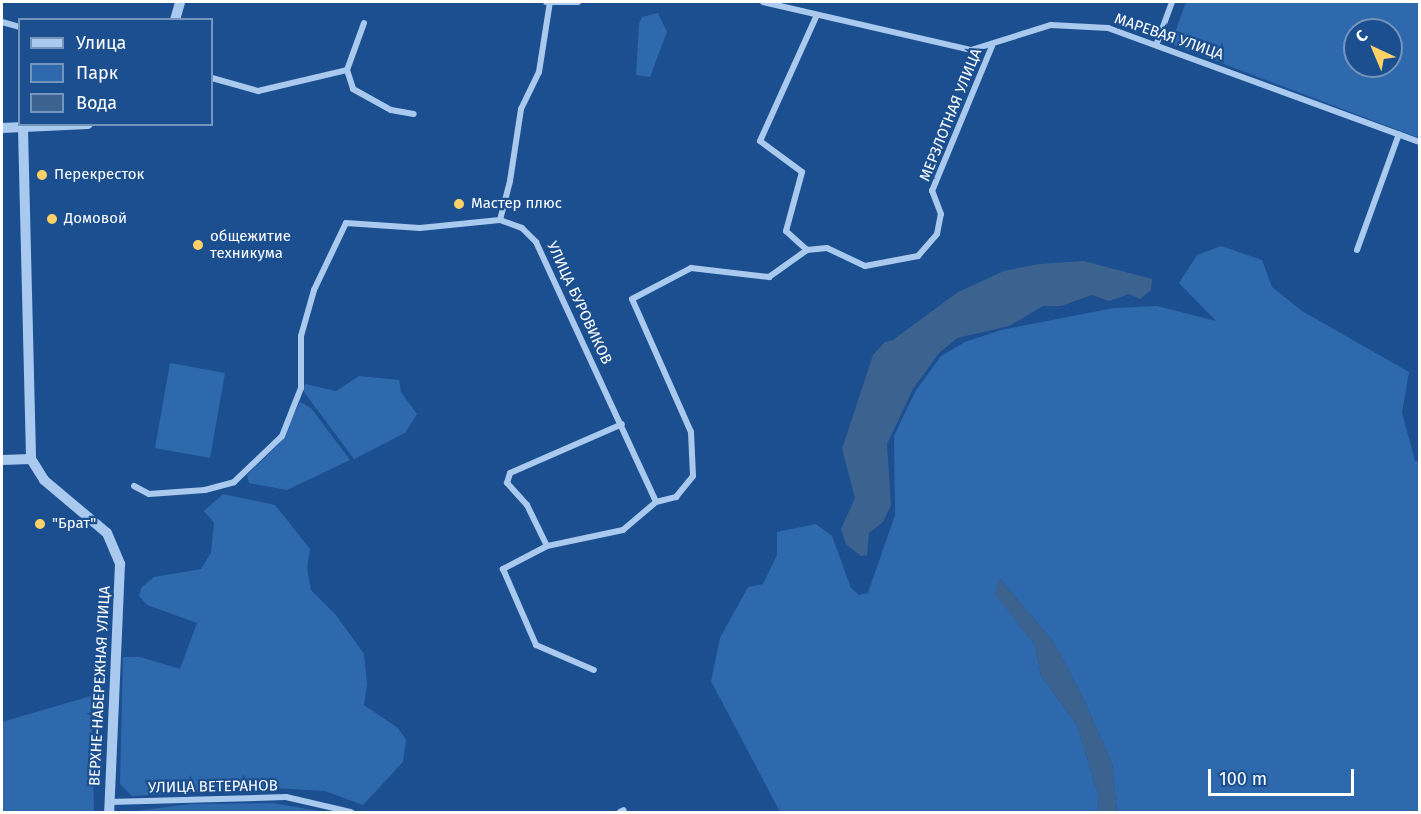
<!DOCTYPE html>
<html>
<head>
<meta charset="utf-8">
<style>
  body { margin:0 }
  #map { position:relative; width:1421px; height:814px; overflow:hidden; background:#1b4f8f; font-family:"Fira Sans",sans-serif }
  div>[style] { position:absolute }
  .green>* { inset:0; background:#2e69ad }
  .water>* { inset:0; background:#3c6290 }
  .minor>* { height:6px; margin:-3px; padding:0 3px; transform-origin:3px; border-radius:3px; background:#a9c9ee }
  .tertiary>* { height:10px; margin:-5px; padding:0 5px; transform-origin:5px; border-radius:5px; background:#a9c9ee }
  .dots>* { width:16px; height:16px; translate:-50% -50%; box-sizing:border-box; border:3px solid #1b4f8f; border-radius:50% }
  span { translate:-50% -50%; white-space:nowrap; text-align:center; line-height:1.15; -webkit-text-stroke:4.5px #1b4f8f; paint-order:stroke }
  .street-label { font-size:15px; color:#fff }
  .poi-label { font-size:15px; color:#fff }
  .left { translate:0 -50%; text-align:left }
  .frame { position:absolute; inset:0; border:3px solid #fff; pointer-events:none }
  .legend { position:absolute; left:18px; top:18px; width:195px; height:108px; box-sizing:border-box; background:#1b4f8f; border:2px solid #7695bc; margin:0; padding:8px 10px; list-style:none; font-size:18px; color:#fff }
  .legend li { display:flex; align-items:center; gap:12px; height:30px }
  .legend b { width:30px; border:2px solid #7695bc }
  .north { position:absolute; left:1343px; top:18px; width:60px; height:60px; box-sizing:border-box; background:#1b4f8f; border:2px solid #7695bc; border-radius:50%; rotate:316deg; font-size:16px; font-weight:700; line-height:24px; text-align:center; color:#fff }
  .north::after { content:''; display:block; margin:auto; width:21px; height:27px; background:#ffd166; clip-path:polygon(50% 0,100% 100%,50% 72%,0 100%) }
  .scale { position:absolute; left:1208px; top:769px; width:146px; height:27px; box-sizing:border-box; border:3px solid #fff; border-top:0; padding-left:8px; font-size:18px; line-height:21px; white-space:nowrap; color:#fff; -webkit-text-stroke:4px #1b4f8f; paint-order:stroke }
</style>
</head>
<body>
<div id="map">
  <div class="green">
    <i style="clip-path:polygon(evenodd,1186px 2px,1419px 2px,1419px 138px,1171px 44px,1186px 2px,1355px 30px,1391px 30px,1391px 66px,1355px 66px,1355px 30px)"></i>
    <i style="clip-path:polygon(658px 13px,667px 32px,650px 77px,636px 75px,639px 24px,642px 17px)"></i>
    <i style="clip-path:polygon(1221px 246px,1262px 260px,1272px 287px,1302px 311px,1409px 372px,1402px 413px,1415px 461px,1420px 462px,1419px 812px,1117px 812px,1112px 763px,1082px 696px,1053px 641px,1000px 579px,996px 595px,1035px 645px,1041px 676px,1077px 725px,1098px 794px,1099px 812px,780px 812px,711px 681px,720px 638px,748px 587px,763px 584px,777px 555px,777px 532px,816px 524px,832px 536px,851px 588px,859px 595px,868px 593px,895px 515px,894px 436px,915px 392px,941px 356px,965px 342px,1001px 330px,1114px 308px,1157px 306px,1216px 321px,1179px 283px,1197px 255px)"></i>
    <i style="clip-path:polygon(170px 363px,225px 373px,210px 458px,155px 448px)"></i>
    <i style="clip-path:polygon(359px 376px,399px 380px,401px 392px,417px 414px,405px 433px,354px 459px,304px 392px,305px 384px,336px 391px)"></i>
    <i style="clip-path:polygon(300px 402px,311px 408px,350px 460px,287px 490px,249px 483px,247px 475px,279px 444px)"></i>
    <i style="clip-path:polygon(223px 494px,275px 505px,310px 549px,307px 568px,311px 590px,336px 615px,364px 654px,367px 684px,364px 705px,398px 728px,406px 740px,403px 762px,363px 805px,325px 791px,274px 788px,132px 796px,120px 784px,123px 657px,140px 657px,180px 669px,197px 623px,147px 605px,139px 596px,141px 588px,154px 577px,201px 569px,211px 553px,214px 523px,204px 511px)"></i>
    <i style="clip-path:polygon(91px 696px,94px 812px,2px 812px,2px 722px)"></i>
    <i style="clip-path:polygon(273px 803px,324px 812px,128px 812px,190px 804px)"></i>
  </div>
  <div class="water">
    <i style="clip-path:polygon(1084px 261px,1152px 279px,1151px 290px,1140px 299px,1129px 294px,1109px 301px,1092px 295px,1061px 306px,1043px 306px,1009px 326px,957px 338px,939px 353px,913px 389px,887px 444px,891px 505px,883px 522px,869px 533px,867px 555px,861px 556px,846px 544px,841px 529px,855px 498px,842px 449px,873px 355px,885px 342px,893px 340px,958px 292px,1004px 271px,1039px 264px)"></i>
    <i style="clip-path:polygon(999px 578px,1053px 641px,1082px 696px,1112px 763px,1117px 812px,1099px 812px,1098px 794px,1077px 725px,1041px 676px,1035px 645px,995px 595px)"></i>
  </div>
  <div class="minor">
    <i style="left:546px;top:2px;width:32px"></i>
    <i style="left:763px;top:2px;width:213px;rotate:13deg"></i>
    <i style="left:971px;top:50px;width:84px;rotate:-17.4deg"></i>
    <i style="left:1051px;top:25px;width:57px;rotate:3deg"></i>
    <i style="left:1108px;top:28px;width:332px;rotate:20.1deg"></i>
    <i style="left:2px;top:22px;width:19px;rotate:16deg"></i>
    <i style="left:1157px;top:43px;width:44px;rotate:-69.9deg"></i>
    <i style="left:347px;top:70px;width:20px;rotate:72deg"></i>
    <i style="left:353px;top:89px;width:43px;rotate:28.9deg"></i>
    <i style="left:391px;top:110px;width:23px;rotate:10deg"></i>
    <i style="left:212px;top:78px;width:48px;rotate:15.8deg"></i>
    <i style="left:258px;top:91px;width:91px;rotate:-13.3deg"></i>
    <i style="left:347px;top:70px;width:50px;rotate:-70.1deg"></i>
    <i style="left:500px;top:220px;width:40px;rotate:-75.6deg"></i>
    <i style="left:510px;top:181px;width:73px;rotate:-81.3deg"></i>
    <i style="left:521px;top:109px;width:41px;rotate:-64.1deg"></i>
    <i style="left:539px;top:72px;width:71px;rotate:-81.1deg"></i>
    <i style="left:807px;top:250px;width:20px;rotate:-6deg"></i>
    <i style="left:827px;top:248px;width:42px;rotate:25.3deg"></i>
    <i style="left:865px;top:266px;width:54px;rotate:-10.7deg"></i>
    <i style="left:918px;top:256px;width:29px;rotate:-49deg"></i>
    <i style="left:937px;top:234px;width:20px;rotate:-79deg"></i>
    <i style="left:941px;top:214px;width:25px;rotate:-111deg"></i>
    <i style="left:932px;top:191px;width:157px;rotate:-67.5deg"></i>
    <i style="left:1357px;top:250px;width:123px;rotate:-70.1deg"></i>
    <i style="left:134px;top:486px;width:17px;rotate:28deg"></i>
    <i style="left:149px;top:494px;width:56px;rotate:-4.1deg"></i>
    <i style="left:205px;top:490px;width:30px;rotate:-15deg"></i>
    <i style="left:234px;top:482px;width:66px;rotate:-43.8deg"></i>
    <i style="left:282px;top:436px;width:52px;rotate:-68.4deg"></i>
    <i style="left:301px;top:388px;width:52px;rotate:-90deg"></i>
    <i style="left:301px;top:336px;width:48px;rotate:-74.2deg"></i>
    <i style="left:314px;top:290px;width:74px;rotate:-64.5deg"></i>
    <i style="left:346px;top:223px;width:74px;rotate:3.9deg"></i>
    <i style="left:420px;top:228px;width:80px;rotate:-5.7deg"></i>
    <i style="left:500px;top:220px;width:23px;rotate:20deg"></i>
    <i style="left:522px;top:228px;width:20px;rotate:45deg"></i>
    <i style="left:536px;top:242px;width:286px;rotate:65.2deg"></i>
    <i style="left:656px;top:502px;width:43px;rotate:139.7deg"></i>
    <i style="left:623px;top:530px;width:78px;rotate:168.1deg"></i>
    <i style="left:547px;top:546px;width:50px;rotate:152.4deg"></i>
    <i style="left:503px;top:569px;width:83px;rotate:66.5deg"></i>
    <i style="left:536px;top:645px;width:63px;rotate:23.3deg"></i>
    <i style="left:656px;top:502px;width:21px;rotate:-14deg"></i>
    <i style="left:676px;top:497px;width:27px;rotate:-51deg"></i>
    <i style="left:693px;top:476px;width:44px;rotate:-92.6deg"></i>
    <i style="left:691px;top:432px;width:145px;rotate:-113.9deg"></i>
    <i style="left:632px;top:299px;width:67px;rotate:-27.7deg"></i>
    <i style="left:691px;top:268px;width:79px;rotate:6.6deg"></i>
    <i style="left:769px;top:277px;width:47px;rotate:-35.4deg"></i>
    <i style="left:807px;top:250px;width:28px;rotate:-138deg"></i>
    <i style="left:786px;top:231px;width:61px;rotate:-74.8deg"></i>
    <i style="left:802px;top:172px;width:52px;rotate:-143.6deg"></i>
    <i style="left:760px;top:141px;width:138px;rotate:-65.7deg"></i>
    <i style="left:547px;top:546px;width:46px;rotate:-116deg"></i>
    <i style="left:527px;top:505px;width:30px;rotate:-132deg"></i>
    <i style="left:507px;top:483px;width:10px;rotate:-73deg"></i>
    <i style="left:510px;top:473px;width:122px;rotate:-23.6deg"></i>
    <i style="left:109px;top:802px;width:177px;rotate:-1.6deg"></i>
    <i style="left:286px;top:797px;width:67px;rotate:13deg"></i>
    <i style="left:620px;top:812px;width:4px;rotate:-27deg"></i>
  </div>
  <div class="tertiary">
    <i style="left:175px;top:20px;width:19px;rotate:-74deg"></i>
    <i style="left:2px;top:128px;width:86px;rotate:-2.7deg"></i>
    <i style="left:23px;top:129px;width:330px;rotate:88.6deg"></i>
    <i style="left:31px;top:459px;width:25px;rotate:58deg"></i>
    <i style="left:44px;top:480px;width:82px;rotate:40.1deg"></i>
    <i style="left:107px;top:533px;width:34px;rotate:67deg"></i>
    <i style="left:120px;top:564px;width:248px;rotate:92.5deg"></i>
    <i style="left:2px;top:460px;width:29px;rotate:-2deg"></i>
  </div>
  <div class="dots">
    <i style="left:42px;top:175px;background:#ffd166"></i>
    <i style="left:459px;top:204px;background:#ffd166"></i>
    <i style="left:52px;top:219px;background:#ffd166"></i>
    <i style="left:198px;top:245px;background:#ffd166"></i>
    <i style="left:40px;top:524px;background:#ffd166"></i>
  </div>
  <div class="street-label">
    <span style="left:1169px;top:37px;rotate:19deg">МАРЕВАЯ УЛИЦА</span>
    <span style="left:951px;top:115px;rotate:-68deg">МЕРЗЛОТНАЯ УЛИЦА</span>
    <span style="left:579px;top:303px;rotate:65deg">УЛИЦА БУРОВИКОВ</span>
    <span style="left:100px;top:686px;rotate:-87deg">ВЕРХНЕ-НАБЕРЕЖНАЯ УЛИЦА</span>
    <span style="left:213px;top:787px;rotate:-1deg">УЛИЦА ВЕТЕРАНОВ</span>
  </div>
  <div class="poi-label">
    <span class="left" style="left:54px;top:175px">Перекресток</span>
    <span class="left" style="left:471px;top:204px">Мастер плюс</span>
    <span class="left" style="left:64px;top:219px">Домовой</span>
    <span class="left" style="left:210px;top:245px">общежитие<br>техникума</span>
    <span class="left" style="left:52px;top:524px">"Брат"</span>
  </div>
  <div class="frame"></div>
  <ul class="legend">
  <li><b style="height:8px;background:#a9c9ee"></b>Улица</li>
  <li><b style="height:16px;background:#2e69ad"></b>Парк</li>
  <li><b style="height:16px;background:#3c6290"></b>Вода</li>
  </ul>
  <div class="north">С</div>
  <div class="scale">100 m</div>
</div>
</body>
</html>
